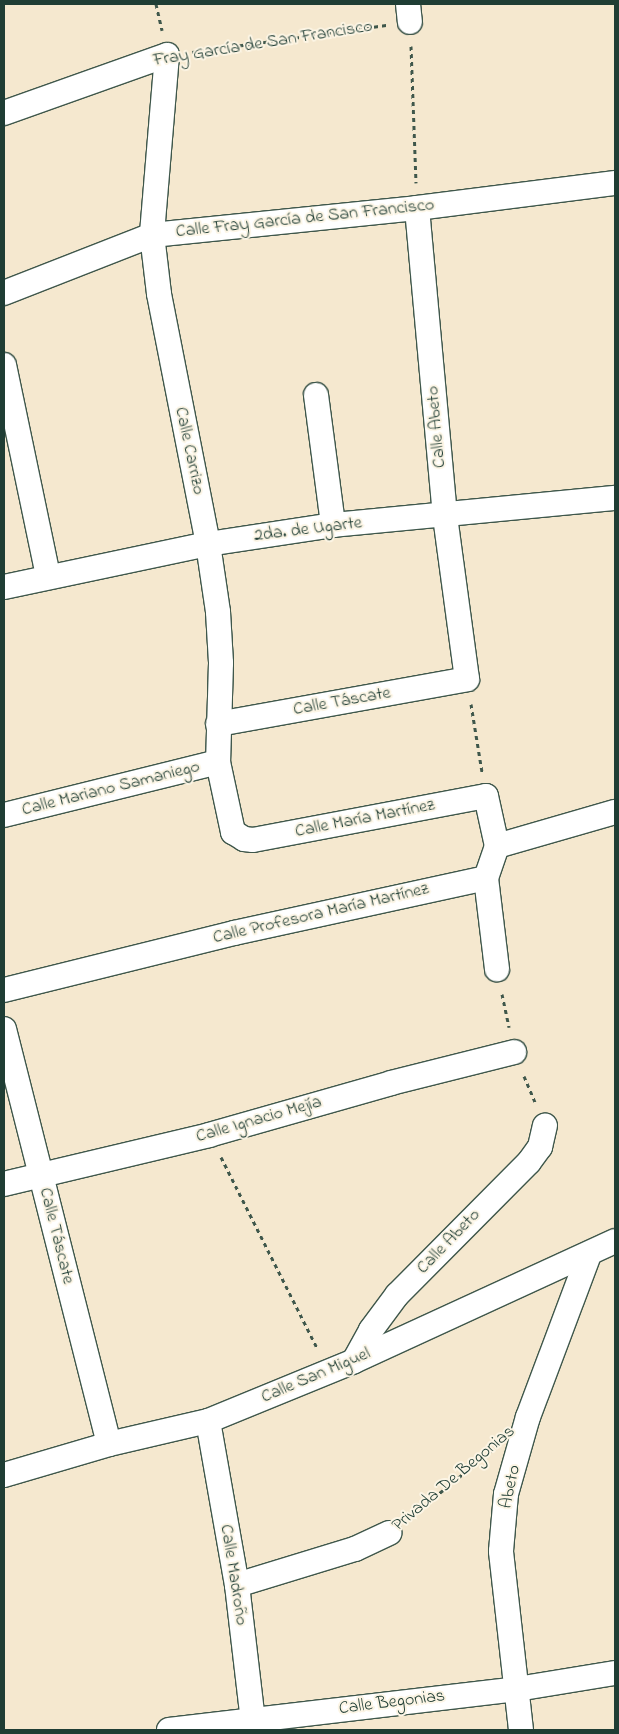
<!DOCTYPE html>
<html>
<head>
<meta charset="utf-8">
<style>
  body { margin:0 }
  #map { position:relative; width:619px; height:1734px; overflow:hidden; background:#f5e8cf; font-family:"Indie Flower",sans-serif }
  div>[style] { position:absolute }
  .path>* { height:3px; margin-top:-1.5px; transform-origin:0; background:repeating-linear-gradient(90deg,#3f574b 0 4px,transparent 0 8px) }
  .roads { filter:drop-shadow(1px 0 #3f574b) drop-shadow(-1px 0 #3f574b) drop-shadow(0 1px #3f574b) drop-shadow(0 -1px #3f574b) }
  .street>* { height:24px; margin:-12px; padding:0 12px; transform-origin:12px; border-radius:12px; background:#fff }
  span { translate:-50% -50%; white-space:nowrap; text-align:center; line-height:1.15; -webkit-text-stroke:4px #fcf5e5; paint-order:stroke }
  .street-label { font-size:18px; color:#1f3d34 }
  .frame { position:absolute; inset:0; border:5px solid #1f3d34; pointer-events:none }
</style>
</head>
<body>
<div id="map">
  <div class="path">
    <i style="left:156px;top:4px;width:27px;rotate:77deg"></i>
    <i style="left:411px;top:46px;width:137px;rotate:87.9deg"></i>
    <i style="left:192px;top:52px;width:196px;rotate:-7.9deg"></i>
    <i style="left:471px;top:704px;width:69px;rotate:80.8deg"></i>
    <i style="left:502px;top:994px;width:34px;rotate:78deg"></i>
    <i style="left:524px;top:1076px;width:28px;rotate:67deg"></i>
    <i style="left:221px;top:1157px;width:214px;rotate:63.3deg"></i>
    <i style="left:409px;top:1518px;width:106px;rotate:-39.3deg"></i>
  </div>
  <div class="roads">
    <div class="street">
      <i style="left:408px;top:4px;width:18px;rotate:84deg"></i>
      <i style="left:4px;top:113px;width:173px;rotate:-19.6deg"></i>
      <i style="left:167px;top:55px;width:181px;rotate:94.8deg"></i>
      <i style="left:152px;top:235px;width:59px;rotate:83.2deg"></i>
      <i style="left:159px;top:294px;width:255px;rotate:78.9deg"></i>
      <i style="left:208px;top:544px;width:69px;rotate:81.6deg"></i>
      <i style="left:218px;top:612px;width:51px;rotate:86.6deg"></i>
      <i style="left:221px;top:663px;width:99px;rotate:91.7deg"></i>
      <i style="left:218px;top:762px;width:72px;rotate:77.9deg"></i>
      <i style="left:233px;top:832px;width:13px;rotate:32deg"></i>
      <i style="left:244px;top:839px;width:9px;rotate:6deg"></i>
      <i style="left:253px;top:840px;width:237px;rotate:-10.7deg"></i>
      <i style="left:486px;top:796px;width:51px;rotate:77.6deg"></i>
      <i style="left:4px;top:293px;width:159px;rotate:-21.4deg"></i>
      <i style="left:152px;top:235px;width:266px;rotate:-5.8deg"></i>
      <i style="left:417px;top:208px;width:200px;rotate:-7.2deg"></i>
      <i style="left:4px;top:365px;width:216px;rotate:78.2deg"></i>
      <i style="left:316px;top:395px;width:131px;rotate:82.5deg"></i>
      <i style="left:4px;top:587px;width:208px;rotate:-11.9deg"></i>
      <i style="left:208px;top:544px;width:126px;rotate:-8.6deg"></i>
      <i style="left:333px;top:525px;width:283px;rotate:-5.5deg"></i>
      <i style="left:218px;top:724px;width:253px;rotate:-10.2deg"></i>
      <i style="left:467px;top:679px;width:164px;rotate:-97.7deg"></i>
      <i style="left:445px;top:516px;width:309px;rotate:-95.2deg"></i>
      <i style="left:4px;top:815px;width:220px;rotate:-13.9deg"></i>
      <i style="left:497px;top:846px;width:123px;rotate:-16.1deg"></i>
      <i style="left:486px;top:878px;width:92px;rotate:83.1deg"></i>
      <i style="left:4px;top:990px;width:237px;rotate:-13.9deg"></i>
      <i style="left:234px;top:933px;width:258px;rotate:-12.3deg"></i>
      <i style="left:486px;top:878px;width:34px;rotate:-71deg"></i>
      <i style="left:4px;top:1029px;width:428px;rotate:75.8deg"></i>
      <i style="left:4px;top:1184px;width:211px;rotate:-13.4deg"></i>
      <i style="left:209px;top:1135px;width:189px;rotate:-15.9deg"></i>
      <i style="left:391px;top:1083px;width:127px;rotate:-14.1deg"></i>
      <i style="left:354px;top:1361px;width:35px;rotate:-61deg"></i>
      <i style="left:371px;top:1330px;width:44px;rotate:-53.4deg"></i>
      <i style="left:397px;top:1295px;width:187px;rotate:-45.2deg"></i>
      <i style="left:529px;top:1162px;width:19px;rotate:-54deg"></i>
      <i style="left:540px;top:1147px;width:22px;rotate:-77deg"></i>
      <i style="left:208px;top:1421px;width:167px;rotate:80deg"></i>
      <i style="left:237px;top:1585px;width:146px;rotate:83.3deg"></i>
      <i style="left:4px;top:1475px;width:109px;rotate:-16.4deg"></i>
      <i style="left:109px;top:1444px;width:102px;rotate:-13.1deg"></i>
      <i style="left:208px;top:1421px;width:158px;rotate:-22.3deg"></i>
      <i style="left:354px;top:1361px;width:287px;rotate:-24.7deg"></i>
      <i style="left:237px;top:1585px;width:123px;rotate:-17deg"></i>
      <i style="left:355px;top:1549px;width:38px;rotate:-25deg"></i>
      <i style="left:169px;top:1730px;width:350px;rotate:-6.7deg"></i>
      <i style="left:517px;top:1689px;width:99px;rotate:-9.3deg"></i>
      <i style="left:521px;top:1730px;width:180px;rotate:-96.4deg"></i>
      <i style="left:501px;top:1551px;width:57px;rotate:-85deg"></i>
      <i style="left:506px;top:1494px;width:80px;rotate:-74.1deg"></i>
      <i style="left:528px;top:1417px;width:173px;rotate:-69.4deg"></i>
    </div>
  </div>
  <div class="street-label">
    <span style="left:263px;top:44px;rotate:-9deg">Fray García de San Francisco</span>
    <span style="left:305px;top:219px;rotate:-6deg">Calle Fray García de San Francisco</span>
    <span style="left:437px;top:427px;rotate:-95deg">Calle Abeto</span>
    <span style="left:189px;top:451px;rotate:78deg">Calle Carrizo</span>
    <span style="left:308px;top:530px;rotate:-7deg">2da. de Ugarte</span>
    <span style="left:342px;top:702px;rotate:-10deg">Calle Táscate</span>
    <span style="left:111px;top:789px;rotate:-14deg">Calle Mariano Samaniego</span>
    <span style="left:365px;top:819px;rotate:-11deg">Calle María Martínez</span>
    <span style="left:321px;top:914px;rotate:-13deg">Calle Profesora María Martínez</span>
    <span style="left:259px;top:1120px;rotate:-16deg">Calle Ignacio Mejía</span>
    <span style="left:56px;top:1236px;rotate:76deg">Calle Táscate</span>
    <span style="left:449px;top:1242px;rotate:-46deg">Calle Abeto</span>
    <span style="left:316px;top:1376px;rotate:-23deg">Calle San Miguel</span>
    <span style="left:454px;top:1479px;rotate:-40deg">Privada De Begonias</span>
    <span style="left:511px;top:1487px;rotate:-78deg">Abeto</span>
    <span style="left:233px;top:1575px;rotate:81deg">Calle Madroño</span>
    <span style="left:392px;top:1703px;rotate:-7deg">Calle Begonias</span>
  </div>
  <div class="frame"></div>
</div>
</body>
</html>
